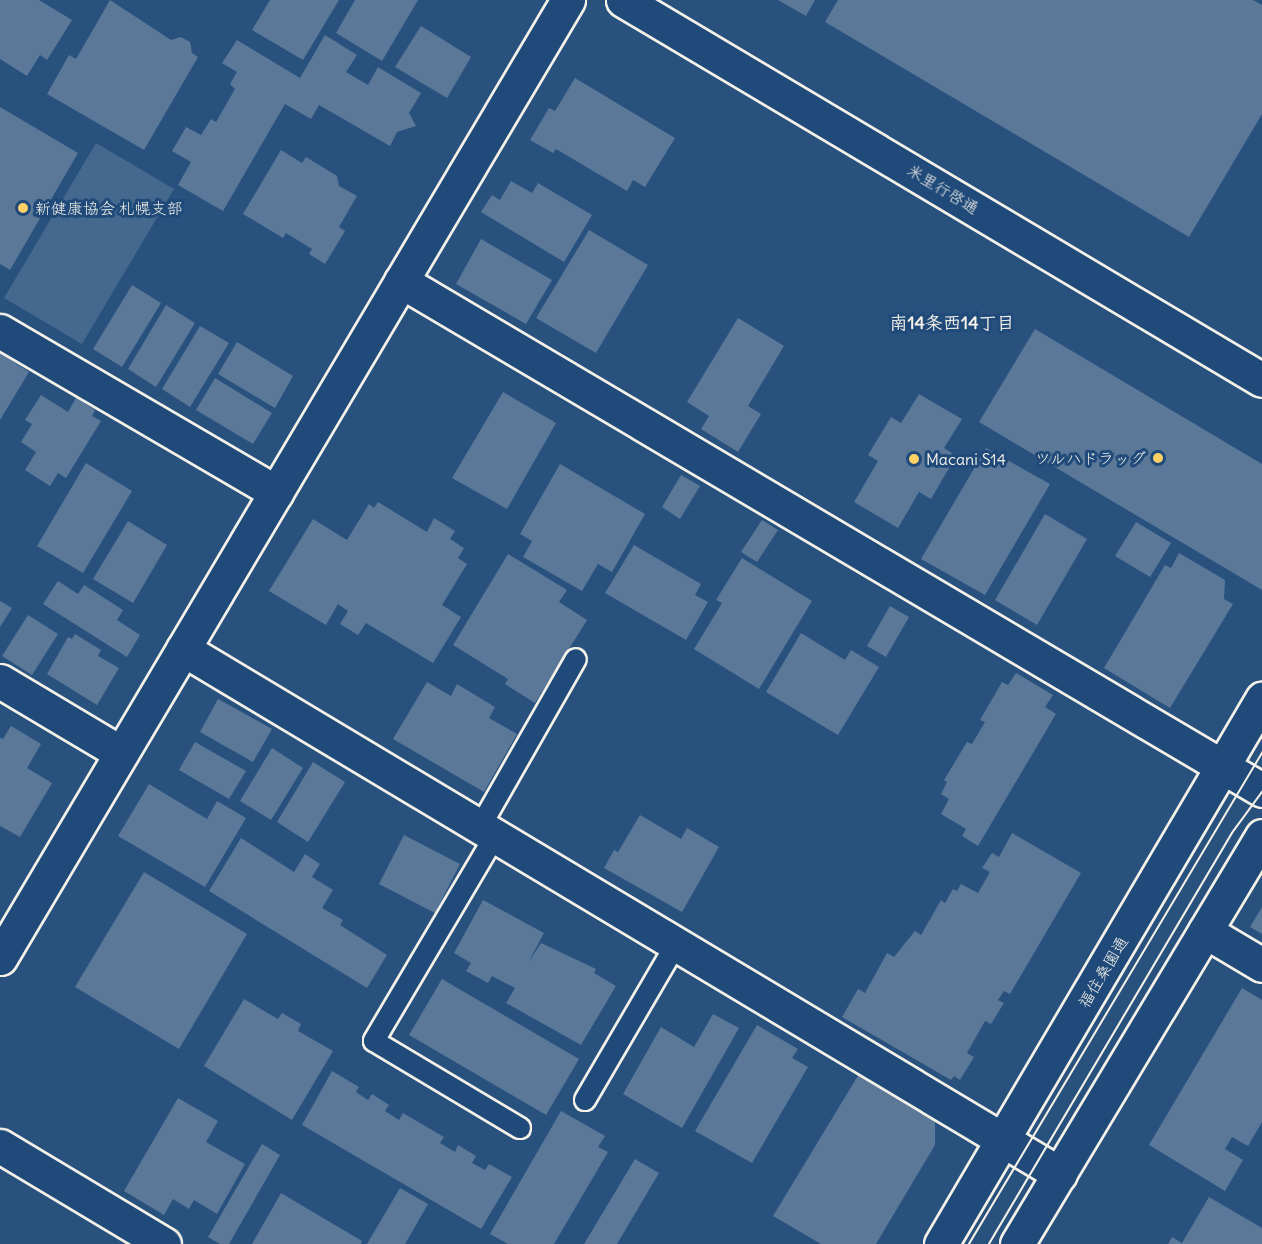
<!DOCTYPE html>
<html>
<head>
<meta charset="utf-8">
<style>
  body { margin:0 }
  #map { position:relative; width:1262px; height:1244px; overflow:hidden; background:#28517e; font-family:Delius,"Klee One",sans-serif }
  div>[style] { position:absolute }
  .green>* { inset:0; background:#45688e }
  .building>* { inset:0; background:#5b7899 }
  .roads { filter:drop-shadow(2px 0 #f4f1e8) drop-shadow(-2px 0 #f4f1e8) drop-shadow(0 2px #f4f1e8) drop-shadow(0 -2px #f4f1e8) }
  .lane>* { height:20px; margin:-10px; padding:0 10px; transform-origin:10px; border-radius:10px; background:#1f4a7a }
  .street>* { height:33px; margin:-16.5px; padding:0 16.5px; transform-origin:16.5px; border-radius:16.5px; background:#1f4a7a }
  .secondary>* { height:33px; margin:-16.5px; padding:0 16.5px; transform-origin:16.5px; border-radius:16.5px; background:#1f4a7a }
  .tram>* { height:1.5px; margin:-0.75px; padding:0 0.75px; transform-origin:0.75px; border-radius:0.75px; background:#f4f1e8 }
  .dots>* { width:16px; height:16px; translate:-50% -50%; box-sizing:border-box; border:3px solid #1f4a7a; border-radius:50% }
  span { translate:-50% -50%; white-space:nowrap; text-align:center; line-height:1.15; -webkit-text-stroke:6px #1f4a7a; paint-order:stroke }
  .street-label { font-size:16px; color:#f4f1e8 }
  .poi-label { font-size:16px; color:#f4f1e8 }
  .left { translate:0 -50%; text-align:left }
  .right { translate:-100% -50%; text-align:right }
  .neighbourhood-label { font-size:18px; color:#f4f1e8; font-weight:700 }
</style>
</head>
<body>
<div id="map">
  <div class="green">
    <i style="clip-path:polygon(96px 143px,174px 189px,82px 344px,4px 298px)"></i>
  </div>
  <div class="building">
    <i style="clip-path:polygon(0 0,39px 0,72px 20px,47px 60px,40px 55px,27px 76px,0 59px)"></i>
    <i style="clip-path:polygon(110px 0,171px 40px,181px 37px,190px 42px,192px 53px,198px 57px,144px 150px,47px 94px,69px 55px,76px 59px)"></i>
    <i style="clip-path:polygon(270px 0,339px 0,303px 60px,252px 30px)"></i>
    <i style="clip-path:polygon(355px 0,418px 0,382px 61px,336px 33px)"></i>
    <i style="clip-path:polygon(778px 0,815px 0,806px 16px)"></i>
    <i style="clip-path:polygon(838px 0,1253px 0,1262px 5px,1262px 114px,1189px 237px,825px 22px)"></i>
    <i style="clip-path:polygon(421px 26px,471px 57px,447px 98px,395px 67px)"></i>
    <i style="clip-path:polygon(325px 35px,357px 55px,346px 72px,368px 85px,378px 67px,421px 93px,409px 113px,416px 126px,397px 132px,390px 146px,319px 105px,311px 119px,285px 104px,223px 211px,178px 185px,191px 162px,172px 151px,186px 127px,201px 135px,211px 119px,216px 122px,235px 89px,230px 84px,237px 72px,222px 63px,237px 40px,300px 78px)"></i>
    <i style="clip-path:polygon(575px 78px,675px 138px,645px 187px,633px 180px,627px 191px,556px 149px,553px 153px,530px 140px,549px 108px,555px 111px)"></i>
    <i style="clip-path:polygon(0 107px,78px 153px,10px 270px,0 264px)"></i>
    <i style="clip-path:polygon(281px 150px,302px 163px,306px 157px,337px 176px,339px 186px,357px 196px,339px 227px,345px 231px,325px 264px,309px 254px,312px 249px,286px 233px,283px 238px,243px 214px)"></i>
    <i style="clip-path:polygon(511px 181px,532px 193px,538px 183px,592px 215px,564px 262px,481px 212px,492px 195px,500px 200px)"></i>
    <i style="clip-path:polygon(589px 230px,648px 265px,596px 353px,536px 318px)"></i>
    <i style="clip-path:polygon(481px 239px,552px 280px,526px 324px,456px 284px)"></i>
    <i style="clip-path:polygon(132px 285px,161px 303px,122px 367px,93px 349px)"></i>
    <i style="clip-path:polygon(166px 305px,195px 323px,156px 387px,128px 369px)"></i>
    <i style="clip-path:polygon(738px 318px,784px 346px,748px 406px,761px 414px,738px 452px,701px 429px,709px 416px,687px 402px)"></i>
    <i style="clip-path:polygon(200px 326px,229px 343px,190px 407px,162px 389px)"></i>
    <i style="clip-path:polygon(1035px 329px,1262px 464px,1262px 590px,979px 422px)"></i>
    <i style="clip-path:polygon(237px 342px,293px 376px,275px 408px,218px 374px)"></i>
    <i style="clip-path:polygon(0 353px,29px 372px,0 420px)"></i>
    <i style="clip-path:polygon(215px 378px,272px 413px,253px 444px,196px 410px)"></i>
    <i style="clip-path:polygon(503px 392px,556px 423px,507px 509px,452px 478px)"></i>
    <i style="clip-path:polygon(919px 394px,962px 419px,944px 448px,956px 456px,931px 499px,919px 492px,898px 528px,854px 502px,878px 461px,868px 455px,891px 417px,901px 423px)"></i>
    <i style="clip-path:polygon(41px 395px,68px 412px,76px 398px,95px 410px,92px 416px,101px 421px,66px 478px,58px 473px,50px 486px,25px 470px,36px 452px,21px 442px,32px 424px,25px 420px)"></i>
    <i style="clip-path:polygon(986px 448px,1050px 484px,985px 595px,921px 559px)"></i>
    <i style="clip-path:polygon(86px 463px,132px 491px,83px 573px,37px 546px)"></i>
    <i style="clip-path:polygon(560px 464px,645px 514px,612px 572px,598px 564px,582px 591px,523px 557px,532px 541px,520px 534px)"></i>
    <i style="clip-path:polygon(681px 475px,700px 486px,680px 519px,662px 507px)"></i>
    <i style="clip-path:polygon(378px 502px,427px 532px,434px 518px,455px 531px,450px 539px,464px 548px,458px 558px,467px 564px,442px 605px,461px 617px,433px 663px,366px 623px,358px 635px,340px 624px,348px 611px,338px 604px,326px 625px,269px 591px,313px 519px,347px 540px,369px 504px,374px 508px)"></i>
    <i style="clip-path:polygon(1045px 514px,1087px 539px,1037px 625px,995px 600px)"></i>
    <i style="clip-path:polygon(762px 520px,778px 530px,757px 562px,741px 552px)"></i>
    <i style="clip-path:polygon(128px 521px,167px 545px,133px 603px,93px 579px)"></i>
    <i style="clip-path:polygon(1136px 522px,1171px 543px,1150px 577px,1115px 556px)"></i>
    <i style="clip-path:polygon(634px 545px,701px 584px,695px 595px,708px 602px,686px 640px,605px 593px)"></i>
    <i style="clip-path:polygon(1179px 553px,1225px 580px,1224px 599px,1233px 604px,1170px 708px,1104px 668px,1165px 565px,1171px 568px)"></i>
    <i style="clip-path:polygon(508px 554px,567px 590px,559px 602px,587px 620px,535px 703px,505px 684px,508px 679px,453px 645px)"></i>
    <i style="clip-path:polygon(742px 558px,812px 601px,759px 689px,694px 649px,722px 603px,716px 600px)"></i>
    <i style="clip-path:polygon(58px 581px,78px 594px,84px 585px,123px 610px,117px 620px,140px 635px,127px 657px,43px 604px)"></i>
    <i style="clip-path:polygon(0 601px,12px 608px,0 627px)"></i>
    <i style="clip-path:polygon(890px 606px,909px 617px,886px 657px,867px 646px)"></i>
    <i style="clip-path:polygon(28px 615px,58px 634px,32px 675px,2px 656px)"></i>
    <i style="clip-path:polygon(801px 633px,845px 660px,851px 650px,879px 667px,838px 735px,766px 692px)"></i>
    <i style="clip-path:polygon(75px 634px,101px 650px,98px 656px,119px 668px,97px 705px,47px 674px,68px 637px,72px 639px)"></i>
    <i style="clip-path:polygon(1016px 673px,1053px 695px,1045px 707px,1056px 714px,978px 846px,962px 836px,966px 829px,941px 814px,949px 799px,941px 794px,947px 782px,944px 780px,967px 742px,972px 744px,985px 722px,980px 720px,1002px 682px,1008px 685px)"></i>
    <i style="clip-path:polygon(427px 682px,451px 696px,457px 684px,495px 707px,489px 718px,517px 734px,484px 792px,393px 739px)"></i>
    <i style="clip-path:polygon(218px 699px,272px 729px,253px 762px,200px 732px)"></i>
    <i style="clip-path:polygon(11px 726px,41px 744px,27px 768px,52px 783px,20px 837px,0 826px,0 738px,3px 739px)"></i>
    <i style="clip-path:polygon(195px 742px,246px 771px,229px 799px,179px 770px)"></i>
    <i style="clip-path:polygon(272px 748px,303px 768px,271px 820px,240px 801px)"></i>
    <i style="clip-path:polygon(313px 762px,345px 782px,308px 842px,277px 822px)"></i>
    <i style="clip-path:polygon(149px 784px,207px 819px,217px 801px,246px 818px,205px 887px,118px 836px)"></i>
    <i style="clip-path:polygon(640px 815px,681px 839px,687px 828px,719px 847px,682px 912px,604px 868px,614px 850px,618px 852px)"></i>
    <i style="clip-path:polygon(1012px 833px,1081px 873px,1010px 994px,1004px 991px,998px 1000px,1004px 1003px,991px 1024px,985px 1021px,967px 1053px,974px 1057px,960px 1080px,954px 1076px,951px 1080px,842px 1017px,858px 989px,865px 993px,887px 953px,894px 957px,915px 931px,921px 935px,941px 900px,945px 903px,953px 889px,957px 891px,961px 884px,978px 893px,990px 872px,982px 868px,992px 853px,999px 857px)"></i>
    <i style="clip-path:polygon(404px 835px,460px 864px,435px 913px,379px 884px)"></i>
    <i style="clip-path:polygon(241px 838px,294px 872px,305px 854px,320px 864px,312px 877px,333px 890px,322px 908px,343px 920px,340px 925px,387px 955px,367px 988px,209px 891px)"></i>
    <i style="clip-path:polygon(144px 872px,247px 934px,179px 1049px,75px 987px)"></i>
    <i style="clip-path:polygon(483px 900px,544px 933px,528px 963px,541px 943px,596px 969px,594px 973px,616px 986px,581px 1045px,506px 1003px,515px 988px,492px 976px,488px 983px,466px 971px,471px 963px,454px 953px)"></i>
    <i style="clip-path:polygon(1262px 907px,1262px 934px,1250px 927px)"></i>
    <i style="clip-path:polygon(442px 979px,579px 1059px,546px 1115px,409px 1035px)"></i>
    <i style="clip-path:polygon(1242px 988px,1262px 1000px,1262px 1122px,1248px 1146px,1232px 1137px,1225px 1149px,1243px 1160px,1225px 1191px,1149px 1145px)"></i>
    <i style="clip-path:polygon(244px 999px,278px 1019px,282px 1013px,301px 1024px,298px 1031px,333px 1051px,292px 1120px,204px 1066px)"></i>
    <i style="clip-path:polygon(713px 1014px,739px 1028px,682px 1128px,623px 1094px,661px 1027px,694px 1047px)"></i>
    <i style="clip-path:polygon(757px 1025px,798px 1049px,792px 1058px,808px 1067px,752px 1163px,695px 1131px)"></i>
    <i style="clip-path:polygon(332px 1071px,359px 1087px,356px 1092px,368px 1100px,372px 1094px,389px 1105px,385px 1111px,399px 1120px,403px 1113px,444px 1137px,440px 1143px,455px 1152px,458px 1145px,476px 1156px,472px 1163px,485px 1170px,489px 1164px,512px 1177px,481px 1229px,302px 1125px)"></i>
    <i style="clip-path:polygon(859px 1074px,935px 1119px,935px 1145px,876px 1244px,821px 1244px,773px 1216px)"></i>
    <i style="clip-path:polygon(178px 1098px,218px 1121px,206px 1142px,245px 1164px,217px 1214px,194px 1200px,189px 1209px,173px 1199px,164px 1215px,124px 1191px)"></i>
    <i style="clip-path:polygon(561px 1111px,605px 1136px,598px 1147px,608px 1152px,554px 1244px,508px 1244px,490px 1234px)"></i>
    <i style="clip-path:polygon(262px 1144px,280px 1155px,229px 1244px,220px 1244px,208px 1237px)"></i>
    <i style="clip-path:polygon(635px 1159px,659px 1173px,617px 1244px,584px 1244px)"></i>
    <i style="clip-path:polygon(400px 1188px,428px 1204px,405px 1244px,367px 1244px)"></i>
    <i style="clip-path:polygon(281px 1193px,362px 1241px,361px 1244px,252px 1244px)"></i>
    <i style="clip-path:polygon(1209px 1197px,1262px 1228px,1262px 1244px,1168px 1244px,1172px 1237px,1182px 1243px)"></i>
  </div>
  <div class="roads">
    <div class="lane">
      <i style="left:480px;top:827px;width:193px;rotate:-60.3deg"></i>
      <i style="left:495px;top:836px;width:238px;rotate:120.6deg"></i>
      <i style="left:374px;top:1041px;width:170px;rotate:30.8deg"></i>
      <i style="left:585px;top:1100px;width:181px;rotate:-59.7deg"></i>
    </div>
    <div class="street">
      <i style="left:401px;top:281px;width:1000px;rotate:30.59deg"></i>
      <i style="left:0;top:331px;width:320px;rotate:30.3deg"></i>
      <i style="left:183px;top:649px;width:1022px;rotate:30.91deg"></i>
      <i style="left:0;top:681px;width:141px;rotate:30.8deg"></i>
      <i style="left:1205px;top:931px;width:66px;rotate:30.8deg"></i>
      <i style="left:0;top:958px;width:1114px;rotate:-59.34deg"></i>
      <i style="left:0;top:1146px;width:191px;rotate:30.9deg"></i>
    </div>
    <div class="secondary">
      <i style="left:623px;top:0;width:743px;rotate:30.74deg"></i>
      <i style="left:941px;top:1244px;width:633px;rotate:-59.5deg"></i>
      <i style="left:1017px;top:1244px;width:476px;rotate:-59deg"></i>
    </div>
  </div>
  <div class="tram">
    <i style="left:969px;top:1244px;width:572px;rotate:-59.17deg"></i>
    <i style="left:989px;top:1244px;width:477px;rotate:-59.4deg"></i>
    <i style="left:1232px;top:833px;width:51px;rotate:-53.8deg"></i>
  </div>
  <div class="dots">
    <i style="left:23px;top:208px;background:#ffd166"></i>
    <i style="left:1158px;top:458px;background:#ffd166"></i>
    <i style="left:914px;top:459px;background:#ffd166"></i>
  </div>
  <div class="street-label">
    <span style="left:943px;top:189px;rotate:31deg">米里行啓通</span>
    <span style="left:1103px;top:972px;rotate:-59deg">福住桑園通</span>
  </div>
  <div class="poi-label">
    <span class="left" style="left:35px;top:208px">新健康協会 札幌支部</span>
    <span class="right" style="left:1146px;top:458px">ツルハドラッグ</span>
    <span class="left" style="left:926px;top:459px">Macani S14</span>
  </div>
  <div class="neighbourhood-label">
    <span style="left:952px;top:323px">南14条西14丁目</span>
  </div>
</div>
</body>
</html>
